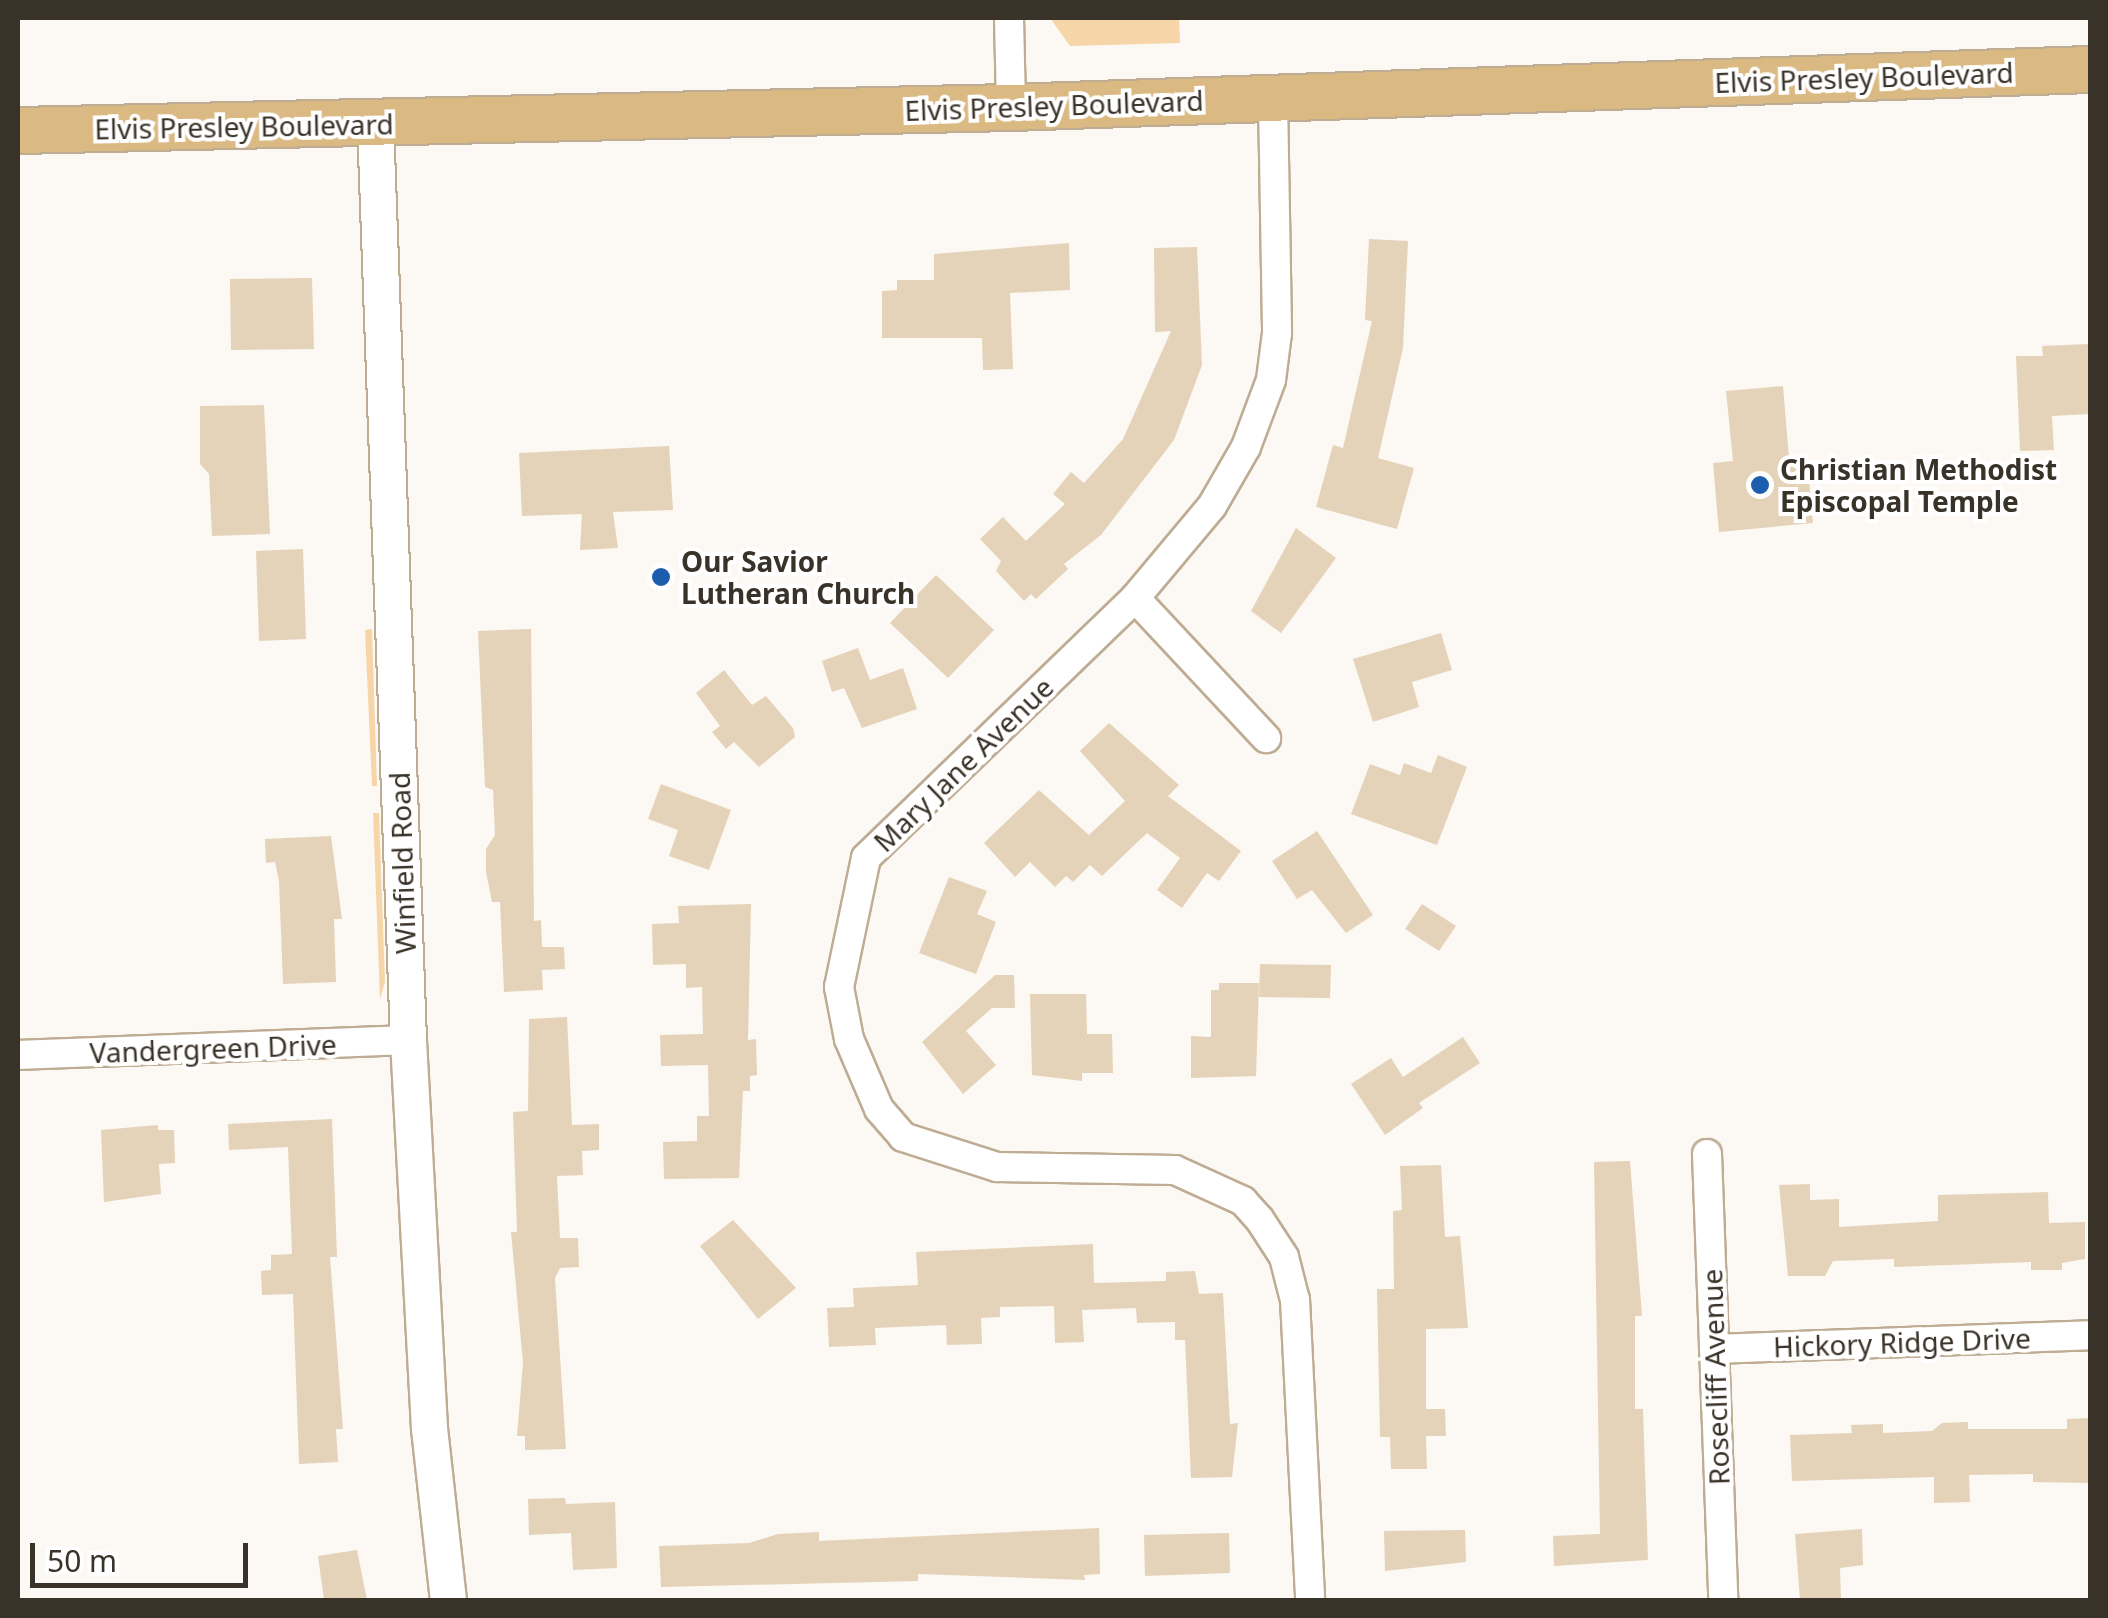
<!DOCTYPE html>
<html>
<head>
<meta charset="utf-8">
<style>
  body { margin:0 }
  #map { position:relative; width:2108px; height:1618px; overflow:hidden; background:#fcf8f3; font-family:"Noto Sans",sans-serif }
  div>[style] { position:absolute }
  .green>* { inset:0; background:#f6d6a8 }
  .building>* { inset:0; background:#e5d3b9 }
  .roads { filter:drop-shadow(2px 0 #beac93) drop-shadow(-2px 0 #beac93) drop-shadow(0 2px #beac93) drop-shadow(0 -2px #beac93) }
  .minor>* { height:28px; margin:-14px; padding:0 14px; transform-origin:14px; border-radius:14px; background:#fff }
  .tertiary>* { height:35px; margin:-17.5px; padding:0 17.5px; transform-origin:17.5px; border-radius:17.5px; background:#fff }
  .primary>* { height:45px; margin:-22.5px; padding:0 22.5px; transform-origin:22.5px; border-radius:22.5px; background:#dab983 }
  .dots>* { width:28px; height:28px; translate:-50% -50%; box-sizing:border-box; border:5px solid #fff; border-radius:50% }
  span { translate:-50% -50%; white-space:nowrap; text-align:center; line-height:1.15; -webkit-text-stroke:8px #fff; paint-order:stroke }
  .street-label { font-size:28px; color:#393228 }
  .poi-label { font-size:28px; color:#393228; font-weight:700 }
  .left { translate:0 -50%; text-align:left }
  .frame { position:absolute; inset:0; border:20px solid #393228; pointer-events:none }
  .scale { position:absolute; left:30px; top:1543px; width:218px; height:45px; box-sizing:border-box; border:5px solid #393228; border-top:0; padding-left:12px; font-size:30px; line-height:35px; white-space:nowrap; color:#393228; -webkit-text-stroke:8px #fff; paint-order:stroke }
</style>
</head>
<body>
<div id="map">
  <div class="green">
    <i style="clip-path:polygon(1050px 18px,1179px 18px,1180px 43px,1070px 46px)"></i>
    <i style="clip-path:polygon(372px 629px,377px 786px,372px 786px,365px 630px)"></i>
    <i style="clip-path:polygon(373px 813px,379px 813px,385px 982px,380px 999px)"></i>
  </div>
  <div class="building">
    <i style="clip-path:polygon(1369px 239px,1408px 241px,1403px 348px,1378px 458px,1414px 468px,1397px 529px,1316px 507px,1333px 445px,1343px 448px,1372px 321px,1365px 320px)"></i>
    <i style="clip-path:polygon(1069px 243px,1070px 290px,1010px 293px,1013px 369px,983px 370px,982px 338px,882px 338px,882px 291px,897px 290px,897px 280px,934px 280px,934px 254px)"></i>
    <i style="clip-path:polygon(1197px 247px,1202px 365px,1174px 440px,1101px 535px,1064px 564px,1068px 569px,1036px 599px,1031px 594px,1024px 601px,996px 571px,1001px 561px,980px 539px,1003px 517px,1026px 541px,1065px 504px,1053px 494px,1071px 472px,1084px 483px,1123px 439px,1171px 331px,1155px 332px,1154px 248px)"></i>
    <i style="clip-path:polygon(312px 278px,314px 349px,231px 350px,230px 279px)"></i>
    <i style="clip-path:polygon(2090px 344px,2090px 414px,2052px 416px,2054px 450px,2020px 451px,2016px 356px,2043px 356px,2042px 346px)"></i>
    <i style="clip-path:polygon(1783px 386px,1789px 458px,1807px 457px,1813px 523px,1719px 532px,1713px 463px,1733px 461px,1726px 391px)"></i>
    <i style="clip-path:polygon(264px 405px,270px 534px,212px 536px,209px 474px,200px 464px,200px 406px)"></i>
    <i style="clip-path:polygon(669px 446px,673px 510px,613px 512px,618px 548px,580px 550px,582px 514px,522px 516px,519px 453px)"></i>
    <i style="clip-path:polygon(1296px 528px,1336px 558px,1281px 633px,1251px 611px)"></i>
    <i style="clip-path:polygon(303px 549px,306px 639px,259px 641px,256px 551px)"></i>
    <i style="clip-path:polygon(936px 575px,994px 630px,948px 678px,890px 623px)"></i>
    <i style="clip-path:polygon(531px 629px,534px 921px,541px 920px,542px 947px,564px 947px,565px 969px,542px 970px,543px 990px,504px 992px,500px 902px,492px 902px,486px 872px,486px 849px,495px 835px,493px 790px,485px 787px,478px 631px)"></i>
    <i style="clip-path:polygon(1441px 633px,1452px 670px,1412px 682px,1419px 707px,1373px 722px,1353px 659px)"></i>
    <i style="clip-path:polygon(858px 648px,870px 680px,903px 668px,917px 709px,862px 728px,844px 688px,832px 692px,822px 661px)"></i>
    <i style="clip-path:polygon(724px 670px,752px 705px,766px 696px,793px 728px,795px 737px,759px 767px,734px 742px,726px 749px,712px 732px,720px 726px,696px 693px)"></i>
    <i style="clip-path:polygon(1109px 723px,1179px 785px,1168px 796px,1241px 851px,1219px 881px,1207px 873px,1182px 908px,1157px 890px,1180px 858px,1147px 833px,1102px 876px,1090px 865px,1073px 882px,1066px 876px,1055px 887px,1030px 862px,1015px 877px,984px 843px,1039px 790px,1089px 835px,1125px 801px,1080px 751px)"></i>
    <i style="clip-path:polygon(1438px 755px,1467px 767px,1437px 845px,1351px 814px,1370px 764px,1400px 775px,1404px 763px,1431px 773px)"></i>
    <i style="clip-path:polygon(661px 784px,731px 810px,709px 870px,669px 856px,678px 830px,648px 819px)"></i>
    <i style="clip-path:polygon(1317px 831px,1373px 915px,1346px 933px,1312px 890px,1297px 899px,1272px 861px)"></i>
    <i style="clip-path:polygon(331px 836px,342px 919px,334px 919px,336px 982px,283px 984px,279px 881px,275px 862px,266px 863px,265px 839px)"></i>
    <i style="clip-path:polygon(949px 877px,987px 891px,977px 914px,996px 922px,976px 974px,919px 953px)"></i>
    <i style="clip-path:polygon(751px 904px,748px 1040px,756px 1039px,757px 1075px,750px 1076px,750px 1091px,743px 1091px,739px 1178px,664px 1179px,663px 1142px,697px 1141px,697px 1116px,709px 1116px,708px 1065px,661px 1066px,660px 1035px,703px 1034px,702px 987px,686px 988px,686px 964px,653px 965px,652px 924px,679px 923px,678px 906px)"></i>
    <i style="clip-path:polygon(1422px 904px,1456px 926px,1439px 951px,1405px 929px)"></i>
    <i style="clip-path:polygon(1260px 964px,1331px 965px,1330px 998px,1259px 997px)"></i>
    <i style="clip-path:polygon(995px 975px,1014px 975px,1015px 1008px,992px 1008px,966px 1031px,996px 1065px,963px 1094px,922px 1042px)"></i>
    <i style="clip-path:polygon(1219px 983px,1259px 983px,1256px 1076px,1191px 1078px,1191px 1036px,1211px 1037px,1211px 990px,1219px 990px)"></i>
    <i style="clip-path:polygon(1030px 994px,1086px 994px,1087px 1034px,1112px 1034px,1113px 1073px,1082px 1073px,1082px 1081px,1032px 1075px)"></i>
    <i style="clip-path:polygon(567px 1017px,572px 1125px,599px 1124px,599px 1150px,582px 1151px,583px 1175px,557px 1176px,560px 1238px,578px 1238px,579px 1267px,560px 1268px,555px 1278px,566px 1449px,525px 1450px,525px 1436px,517px 1436px,523px 1363px,511px 1232px,517px 1232px,513px 1112px,528px 1111px,529px 1019px)"></i>
    <i style="clip-path:polygon(1463px 1037px,1480px 1063px,1419px 1103px,1423px 1108px,1385px 1135px,1351px 1084px,1391px 1058px,1403px 1077px)"></i>
    <i style="clip-path:polygon(332px 1119px,337px 1257px,330px 1257px,343px 1429px,336px 1429px,338px 1462px,299px 1464px,293px 1294px,262px 1295px,261px 1271px,271px 1270px,271px 1255px,292px 1254px,288px 1147px,229px 1150px,228px 1124px)"></i>
    <i style="clip-path:polygon(158px 1125px,158px 1130px,174px 1130px,175px 1163px,159px 1164px,161px 1194px,104px 1202px,101px 1130px)"></i>
    <i style="clip-path:polygon(1630px 1161px,1642px 1316px,1635px 1316px,1635px 1409px,1643px 1409px,1648px 1560px,1554px 1566px,1553px 1536px,1600px 1534px,1594px 1162px)"></i>
    <i style="clip-path:polygon(1441px 1165px,1445px 1237px,1460px 1236px,1468px 1328px,1426px 1329px,1426px 1409px,1445px 1409px,1446px 1436px,1426px 1436px,1427px 1469px,1391px 1469px,1390px 1437px,1380px 1437px,1377px 1289px,1394px 1289px,1393px 1211px,1402px 1210px,1400px 1166px)"></i>
    <i style="clip-path:polygon(1810px 1184px,1810px 1200px,1839px 1199px,1839px 1227px,1938px 1221px,1938px 1195px,2048px 1192px,2049px 1223px,2085px 1222px,2085px 1259px,2062px 1263px,2062px 1270px,2031px 1270px,2031px 1262px,1894px 1267px,1894px 1259px,1833px 1261px,1825px 1276px,1788px 1276px,1779px 1185px)"></i>
    <i style="clip-path:polygon(733px 1220px,796px 1288px,758px 1319px,700px 1246px)"></i>
    <i style="clip-path:polygon(1093px 1244px,1094px 1283px,1166px 1281px,1166px 1272px,1195px 1271px,1199px 1294px,1223px 1293px,1230px 1424px,1238px 1423px,1232px 1477px,1191px 1478px,1185px 1340px,1175px 1340px,1175px 1322px,1137px 1323px,1136px 1308px,1082px 1310px,1084px 1342px,1055px 1343px,1054px 1306px,1000px 1307px,1000px 1317px,981px 1318px,982px 1344px,947px 1345px,946px 1325px,875px 1328px,876px 1345px,829px 1347px,827px 1308px,854px 1307px,853px 1288px,918px 1285px,916px 1252px)"></i>
    <i style="clip-path:polygon(2090px 1418px,2090px 1483px,2033px 1482px,2033px 1474px,1969px 1475px,1970px 1502px,1934px 1503px,1934px 1477px,1792px 1481px,1790px 1435px,1852px 1433px,1851px 1425px,1883px 1424px,1883px 1433px,1932px 1431px,1942px 1423px,1968px 1422px,1968px 1429px,2067px 1429px,2067px 1419px)"></i>
    <i style="clip-path:polygon(565px 1498px,566px 1504px,615px 1502px,617px 1568px,573px 1570px,571px 1533px,529px 1535px,528px 1499px)"></i>
    <i style="clip-path:polygon(1099px 1528px,1100px 1574px,1084px 1575px,1085px 1580px,918px 1574px,918px 1581px,661px 1587px,659px 1546px,749px 1543px,778px 1534px,819px 1532px,819px 1541px)"></i>
    <i style="clip-path:polygon(1862px 1529px,1863px 1565px,1840px 1568px,1841px 1600px,1800px 1600px,1795px 1534px)"></i>
    <i style="clip-path:polygon(1465px 1530px,1466px 1562px,1385px 1571px,1384px 1531px)"></i>
    <i style="clip-path:polygon(1229px 1533px,1230px 1573px,1145px 1576px,1144px 1535px)"></i>
    <i style="clip-path:polygon(357px 1550px,367px 1600px,324px 1600px,318px 1556px)"></i>
  </div>
  <div class="roads">
    <div class="minor">
      <i style="left:1009px;top:18px;width:89px;rotate:88.7deg"></i>
      <i style="left:1273px;top:99px;width:234px;rotate:89deg"></i>
      <i style="left:1277px;top:333px;width:47px;rotate:97.3deg"></i>
      <i style="left:1271px;top:380px;width:72px;rotate:110.5deg"></i>
      <i style="left:1246px;top:447px;width:68px;rotate:120deg"></i>
      <i style="left:1212px;top:506px;width:120px;rotate:129.9deg"></i>
      <i style="left:1135px;top:598px;width:374px;rotate:136deg"></i>
      <i style="left:866px;top:858px;width:132px;rotate:101.8deg"></i>
      <i style="left:839px;top:987px;width:53px;rotate:79.1deg"></i>
      <i style="left:849px;top:1039px;width:76px;rotate:66.8deg"></i>
      <i style="left:879px;top:1109px;width:37px;rotate:49deg"></i>
      <i style="left:903px;top:1137px;width:99px;rotate:17.7deg"></i>
      <i style="left:997px;top:1167px;width:178px;rotate:1deg"></i>
      <i style="left:1175px;top:1170px;width:75px;rotate:24.5deg"></i>
      <i style="left:1243px;top:1201px;width:25px;rotate:48deg"></i>
      <i style="left:1260px;top:1220px;width:44px;rotate:57deg"></i>
      <i style="left:1284px;top:1257px;width:44px;rotate:75.7deg"></i>
      <i style="left:1295px;top:1300px;width:300px;rotate:87.1deg"></i>
      <i style="left:1135px;top:598px;width:192px;rotate:46.9deg"></i>
      <i style="left:18px;top:1055px;width:390px;rotate:-2.2deg"></i>
      <i style="left:1707px;top:1154px;width:446px;rotate:87.9deg"></i>
      <i style="left:1714px;top:1349px;width:376px;rotate:-2.1deg"></i>
    </div>
    <div class="tertiary">
      <i style="left:375px;top:123px;width:918px;rotate:87.94deg"></i>
      <i style="left:408px;top:1040px;width:389px;rotate:86.9deg"></i>
      <i style="left:429px;top:1428px;width:173px;rotate:83.7deg"></i>
    </div>
    <div class="primary">
      <i style="left:18px;top:130px;width:993px;rotate:-1.33deg"></i>
      <i style="left:1011px;top:107px;width:1080px;rotate:-2.02deg"></i>
    </div>
  </div>
  <div class="dots">
    <i style="left:1760px;top:485px;background:#1c5dad"></i>
    <i style="left:661px;top:577px;background:#1c5dad"></i>
  </div>
  <div class="street-label">
    <span style="left:1864px;top:77px;rotate:-2deg">Elvis Presley Boulevard</span>
    <span style="left:1054px;top:105px;rotate:-2deg">Elvis Presley Boulevard</span>
    <span style="left:244px;top:126px;rotate:-1deg">Elvis Presley Boulevard</span>
    <span style="left:963px;top:764px;rotate:-44deg">Mary Jane Avenue</span>
    <span style="left:402px;top:863px;rotate:-92deg">Winfield Road</span>
    <span style="left:213px;top:1048px;rotate:-2deg">Vandergreen Drive</span>
    <span style="left:1902px;top:1342px;rotate:-2deg">Hickory Ridge Drive</span>
    <span style="left:1715px;top:1377px;rotate:-92deg">Rosecliff Avenue</span>
  </div>
  <div class="poi-label">
    <span class="left" style="left:1780px;top:485px">Christian Methodist<br>Episcopal Temple</span>
    <span class="left" style="left:681px;top:577px">Our Savior<br>Lutheran Church</span>
  </div>
  <div class="frame"></div>
  <div class="scale">50 m</div>
</div>
</body>
</html>
